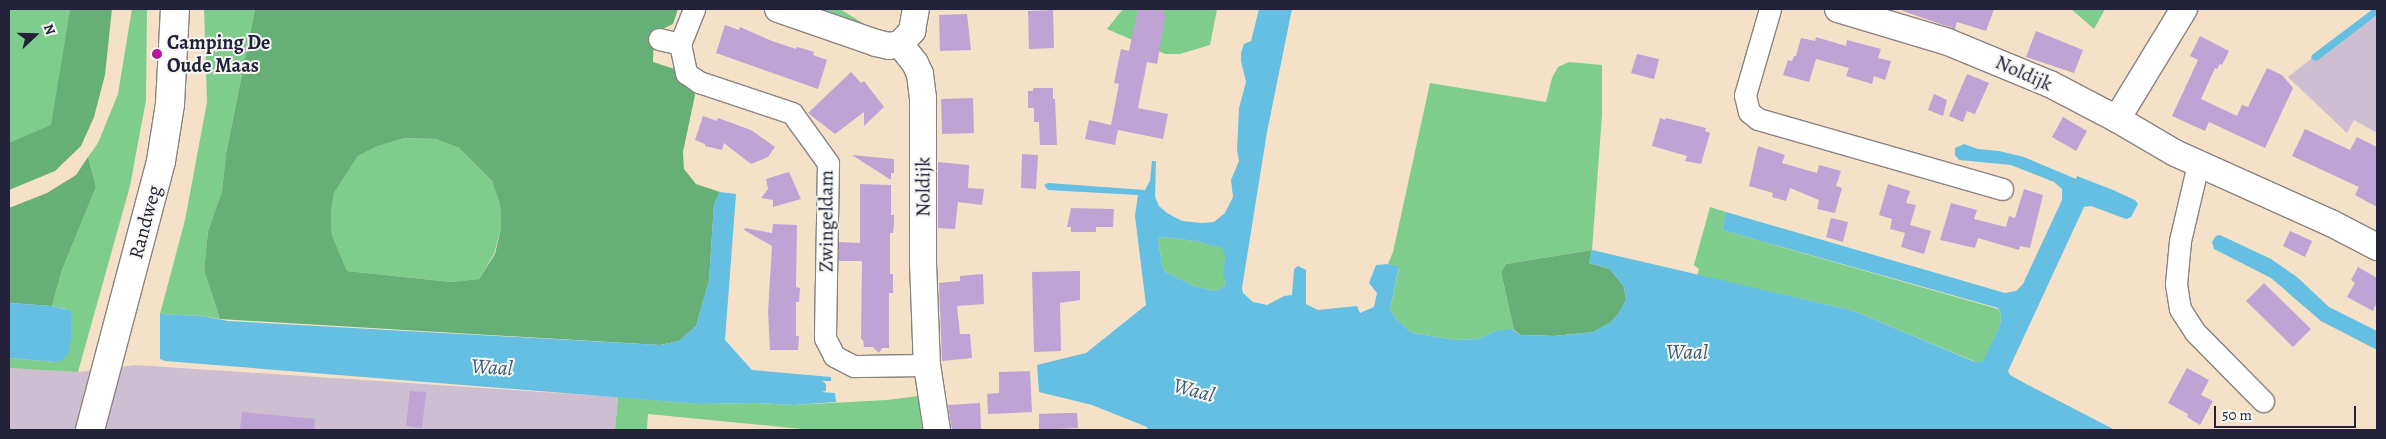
<!DOCTYPE html>
<html>
<head>
<meta charset="utf-8">
<style>
  body { margin:0 }
  #map { position:relative; width:2386px; height:439px; overflow:hidden; background:#f4e1c8; font-family:Alegreya,serif }
  div>[style] { position:absolute }
  .industrial>* { inset:0; background:#cebed1 }
  .green>* { inset:0; background:#7ecd8c }
  .forest>* { inset:0; background:#66b078 }
  .water>* { inset:0; background:#64bfe2 }
  .building>* { inset:0; background:#c0a3d5 }
  .roads { filter:drop-shadow(1px 0 #8b8282) drop-shadow(-1px 0 #8b8282) drop-shadow(0 1px #8b8282) drop-shadow(0 -1px #8b8282) }
  .minor>* { height:21px; margin:-10.5px; padding:0 10.5px; transform-origin:10.5px; border-radius:10.5px; background:#fff }
  .tertiary>* { height:26px; margin:-13px; padding:0 13px; transform-origin:13px; border-radius:13px; background:#fff }
  .secondary>* { height:28px; margin:-14px; padding:0 14px; transform-origin:14px; border-radius:14px; background:#fff }
  .dots>* { width:14px; height:14px; translate:-50% -50%; box-sizing:border-box; border:2px solid #f6f6f2; border-radius:50% }
  span { translate:-50% -50%; white-space:nowrap; text-align:center; line-height:1.15; -webkit-text-stroke:4px #f6f6f2; paint-order:stroke }
  .poi-label { font-size:20px; color:#22223b; font-weight:700 }
  .left { translate:0 -50%; text-align:left }
  .street-label { font-size:20px; color:#22223b }
  .water-label { font-size:21px; color:#395975; font-style:italic }
  .frame { position:absolute; inset:0; border:10px solid #22223b; pointer-events:none }
  .north { position:absolute; left:10px; top:10px; width:50px; height:50px; -webkit-text-stroke:4px #f6f6f2; paint-order:stroke; rotate:69deg; font-size:14px; font-weight:700; line-height:20px; text-align:center; color:#22223b }
  .north::after { content:''; display:block; margin:auto; width:18px; height:22px; background:#22223b; clip-path:polygon(50% 0,100% 100%,50% 72%,0 100%) }
  .scale { position:absolute; left:2214px; top:406px; width:142px; height:22px; box-sizing:border-box; border:2px solid #22223b; border-top:0; padding-left:6px; font-size:15px; line-height:18px; white-space:nowrap; color:#22223b; -webkit-text-stroke:4px #f6f6f2; paint-order:stroke }
</style>
</head>
<body>
<div id="map">
  <div class="industrial">
    <i style="clip-path:polygon(2377px 15px,2377px 133px,2354px 120px,2347px 133px,2288px 77px,2311px 59px,2317px 61px)"></i>
    <i style="clip-path:polygon(136px 365px,618px 397px,615px 430px,9px 430px,9px 368px,78px 372px)"></i>
  </div>
  <div class="green">
    <i style="clip-path:polygon(9px 9px,104px 9px,68px 122px,9px 172px)"></i>
    <i style="clip-path:polygon(132px 9px,147px 9px,146px 100px,130px 186px,78px 372px,9px 368px,9px 358px,55px 362px,71px 340px,71px 313px,66px 309px,52px 306px,62px 270px,96px 187px,88px 157px,98px 143px,118px 94px)"></i>
    <i style="clip-path:polygon(204px 9px,255px 9px,226px 154px,222px 191px,208px 231px,204px 270px,220px 319px,201px 316px,160px 314px,185px 220px,207px 102px)"></i>
    <i style="clip-path:polygon(809px 9px,840px 9px,882px 35px)"></i>
    <i style="clip-path:polygon(1123px 9px,1217px 9px,1210px 45px,1180px 54px,1165px 54px,1107px 29px)"></i>
    <i style="clip-path:polygon(2071px 9px,2105px 9px,2094px 29px)"></i>
    <i style="clip-path:polygon(1569px 62px,1602px 65px,1602px 115px,1592px 250px,1506px 264px,1501px 272px,1514px 330px,1495px 331px,1479px 339px,1456px 340px,1412px 333px,1397px 320px,1390px 309px,1399px 268px,1388px 264px,1393px 252px,1430px 83px,1546px 102px,1552px 78px,1558px 67px)"></i>
    <i style="clip-path:polygon(405px 138px,435px 139px,459px 148px,492px 181px,500px 205px,501px 228px,494px 254px,479px 279px,451px 282px,347px 271px,332px 235px,331px 212px,334px 193px,358px 156px,378px 146px)"></i>
    <i style="clip-path:polygon(1710px 207px,1726px 212px,1722px 230px,1998px 309px,2001px 315px,2000px 326px,1984px 361px,1976px 362px,1854px 311px,1697px 275px,1699px 269px,1694px 265px)"></i>
    <i style="clip-path:polygon(1164px 237px,1195px 241px,1223px 248px,1225px 256px,1224px 276px,1226px 281px,1224px 287px,1215px 291px,1194px 286px,1165px 272px,1162px 265px,1158px 239px)"></i>
    <i style="clip-path:polygon(918px 396px,927px 430px,812px 430px,648px 414px,647px 430px,615px 430px,618px 397px,700px 404px,755px 403px,793px 405px,887px 400px)"></i>
  </div>
  <div class="forest">
    <i style="clip-path:polygon(60px 9px,112px 9px,105px 75px,94px 117px,81px 146px,55px 171px,9px 190px,9px 143px,51px 125px,70px 10px)"></i>
    <i style="clip-path:polygon(evenodd,255px 9px,678px 9px,673px 24px,654px 33px,653px 62px,681px 71px,695px 95px,683px 152px,684px 169px,696px 184px,720px 192px,714px 204px,709px 281px,696px 326px,679px 341px,660px 345px,220px 319px,204px 270px,208px 231px,222px 191px,226px 154px,255px 9px,405px 138px,435px 139px,459px 148px,492px 181px,500px 205px,501px 228px,495px 254px,479px 279px,451px 282px,347px 271px,332px 235px,331px 212px,334px 193px,358px 156px,378px 146px,405px 138px)"></i>
    <i style="clip-path:polygon(88px 157px,96px 187px,62px 270px,52px 306px,9px 303px,9px 208px,47px 193px,76px 175px)"></i>
    <i style="clip-path:polygon(1592px 250px,1589px 263px,1610px 269px,1624px 287px,1626px 300px,1619px 313px,1610px 323px,1593px 332px,1554px 336px,1521px 335px,1514px 330px,1501px 272px,1506px 264px)"></i>
  </div>
  <div class="water">
    <i style="clip-path:polygon(evenodd,1259px 9px,1292px 9px,1267px 132px,1242px 288px,1243px 293px,1253px 302px,1267px 305px,1284px 296px,1292px 295px,1294px 269px,1298px 266px,1306px 270px,1306px 304px,1318px 310px,1357px 306px,1360px 313px,1374px 307px,1377px 293px,1369px 283px,1376px 265px,1388px 264px,1399px 267px,1390px 309px,1397px 320px,1412px 333px,1456px 340px,1479px 339px,1495px 331px,1511px 329px,1521px 335px,1554px 336px,1593px 332px,1610px 323px,1619px 313px,1626px 300px,1624px 287px,1610px 269px,1589px 263px,1592px 250px,1854px 311px,1975px 362px,1983px 361px,2000px 326px,2001px 315px,1998px 308px,1722px 230px,1726px 212px,2005px 293px,2016px 291px,2023px 284px,2062px 200px,2062px 189px,2054px 182px,2011px 165px,1959px 160px,1955px 155px,1955px 148px,1964px 144px,1978px 149px,1999px 151px,2024px 157px,2076px 179px,2077px 176px,2113px 190px,2135px 200px,2138px 204px,2131px 217px,2126px 219px,2091px 206px,2084px 207px,2008px 371px,2010px 375px,2028px 385px,2115px 430px,1148px 430px,1147px 427px,1092px 405px,1039px 392px,1037px 365px,1086px 353px,1146px 305px,1135px 216px,1138px 195px,1048px 190px,1044px 185px,1048px 183px,1145px 190px,1150px 181px,1152px 161px,1156px 161px,1155px 197px,1159px 206px,1167px 213px,1182px 221px,1202px 223px,1214px 222px,1225px 213px,1233px 197px,1231px 180px,1239px 161px,1237px 150px,1239px 108px,1246px 82px,1241px 61px,1241px 53px,1244px 44px,1251px 41px,1259px 9px,1164px 237px,1195px 241px,1222px 248px,1225px 256px,1223px 276px,1226px 281px,1224px 287px,1215px 291px,1194px 286px,1165px 272px,1162px 265px,1158px 239px,1164px 237px)"></i>
    <i style="clip-path:polygon(2373px 9px,2377px 9px,2377px 15px,2317px 61px,2311px 59px,2312px 55px)"></i>
    <i style="clip-path:polygon(720px 192px,736px 194px,725px 340px,752px 370px,831px 377px,831px 381px,822px 381px,826px 384px,826px 391px,821px 392px,835px 393px,836px 402px,793px 405px,755px 403px,700px 404px,165px 361px,160px 359px,160px 314px,201px 316px,228px 321px,660px 345px,679px 341px,696px 326px,709px 281px,714px 204px)"></i>
    <i style="clip-path:polygon(2220px 235px,2271px 259px,2297px 277px,2329px 307px,2377px 331px,2377px 350px,2321px 321px,2271px 278px,2214px 249px,2212px 242px,2216px 236px)"></i>
    <i style="clip-path:polygon(9px 303px,52px 306px,69px 310px,71px 313px,71px 340px,68px 354px,63px 360px,55px 362px,9px 358px)"></i>
  </div>
  <div class="building">
    <i style="clip-path:polygon(1138px 9px,1164px 9px,1163px 14px,1166px 14px,1157px 64px,1147px 62px,1138px 108px,1168px 114px,1163px 139px,1118px 130px,1115px 145px,1085px 139px,1089px 120px,1111px 125px,1119px 84px,1114px 83px,1121px 49px,1129px 51px)"></i>
    <i style="clip-path:polygon(1903px 9px,1994px 9px,1986px 31px,1957px 22px,1955px 29px,1903px 11px)"></i>
    <i style="clip-path:polygon(1053px 10px,1054px 48px,1029px 49px,1028px 11px)"></i>
    <i style="clip-path:polygon(967px 14px,971px 50px,940px 51px,939px 15px)"></i>
    <i style="clip-path:polygon(725px 25px,739px 30px,740px 27px,772px 41px,796px 49px,797px 47px,805px 49px,814px 52px,813px 55px,827px 60px,818px 89px,716px 53px)"></i>
    <i style="clip-path:polygon(2036px 31px,2083px 50px,2074px 73px,2026px 57px)"></i>
    <i style="clip-path:polygon(2200px 36px,2229px 51px,2222px 65px,2220px 64px,2217px 69px,2215px 68px,2201px 99px,2237px 116px,2242px 105px,2248px 107px,2267px 68px,2282px 75px,2293px 88px,2265px 148px,2209px 122px,2205px 131px,2172px 116px,2198px 60px,2190px 56px)"></i>
    <i style="clip-path:polygon(1816px 37px,1846px 46px,1847px 40px,1881px 49px,1878px 58px,1891px 61px,1885px 80px,1874px 76px,1872px 84px,1846px 76px,1849px 68px,1816px 59px,1809px 82px,1783px 75px,1788px 60px,1792px 61px,1794px 56px,1796px 56px,1801px 38px,1815px 41px)"></i>
    <i style="clip-path:polygon(1637px 54px,1659px 59px,1654px 79px,1631px 73px)"></i>
    <i style="clip-path:polygon(851px 72px,861px 83px,864px 81px,884px 107px,864px 126px,864px 112px,835px 134px,808px 113px)"></i>
    <i style="clip-path:polygon(1967px 74px,1989px 83px,1975px 114px,1967px 111px,1963px 122px,1949px 116px)"></i>
    <i style="clip-path:polygon(1033px 88px,1053px 88px,1053px 99px,1055px 99px,1057px 145px,1040px 145px,1039px 122px,1034px 122px,1034px 108px,1028px 108px,1028px 91px,1033px 91px)"></i>
    <i style="clip-path:polygon(1934px 94px,1947px 100px,1943px 116px,1928px 110px)"></i>
    <i style="clip-path:polygon(973px 98px,974px 133px,942px 134px,941px 99px)"></i>
    <i style="clip-path:polygon(703px 116px,717px 121px,718px 118px,751px 130px,775px 147px,768px 157px,751px 164px,724px 143px,722px 150px,705px 146px,705px 144px,695px 140px)"></i>
    <i style="clip-path:polygon(2063px 117px,2087px 131px,2076px 151px,2052px 137px)"></i>
    <i style="clip-path:polygon(1660px 118px,1665px 120px,1666px 118px,1706px 128px,1705px 131px,1710px 133px,1701px 164px,1685px 161px,1687px 156px,1652px 146px)"></i>
    <i style="clip-path:polygon(2305px 129px,2350px 150px,2357px 137px,2377px 147px,2377px 207px,2355px 195px,2359px 187px,2292px 156px)"></i>
    <i style="clip-path:polygon(1758px 146px,1785px 155px,1782px 163px,1817px 173px,1819px 165px,1841px 171px,1836px 186px,1842px 188px,1835px 213px,1817px 209px,1819px 200px,1790px 188px,1786px 201px,1772px 197px,1773px 193px,1749px 186px)"></i>
    <i style="clip-path:polygon(1022px 154px,1038px 155px,1036px 189px,1021px 188px)"></i>
    <i style="clip-path:polygon(852px 155px,894px 159px,894px 173px,891px 173px,891px 180px)"></i>
    <i style="clip-path:polygon(938px 162px,969px 165px,968px 188px,984px 189px,982px 205px,958px 202px,955px 229px,938px 228px)"></i>
    <i style="clip-path:polygon(789px 172px,801px 199px,773px 207px,773px 200px,761px 198px,768px 189px,766px 179px)"></i>
    <i style="clip-path:polygon(860px 184px,891px 185px,891px 215px,894px 215px,894px 224px,893px 233px,890px 233px,890px 274px,893px 274px,893px 293px,889px 293px,889px 348px,882px 348px,879px 353px,873px 347px,864px 347px,863px 340px,861px 339px,862px 261px,839px 261px,839px 242px,860px 243px)"></i>
    <i style="clip-path:polygon(1888px 184px,1910px 191px,1906px 203px,1916px 205px,1910px 225px,1931px 231px,1924px 254px,1901px 247px,1905px 233px,1890px 229px,1892px 219px,1879px 215px)"></i>
    <i style="clip-path:polygon(2024px 189px,2043px 195px,2030px 248px,2020px 246px,2019px 250px,1978px 238px,1975px 248px,1940px 240px,1951px 203px,1977px 210px,1974px 219px,2006px 227px,2009px 216px,2015px 218px)"></i>
    <i style="clip-path:polygon(1071px 208px,1114px 209px,1113px 227px,1096px 227px,1096px 232px,1071px 232px,1071px 227px,1067px 227px)"></i>
    <i style="clip-path:polygon(1831px 218px,1848px 222px,1843px 242px,1826px 237px)"></i>
    <i style="clip-path:polygon(773px 224px,797px 225px,796px 287px,800px 288px,799px 302px,796px 302px,796px 336px,799px 336px,798px 350px,770px 350px,768px 312px,772px 246px,744px 230px,745px 228px,772px 233px)"></i>
    <i style="clip-path:polygon(2290px 231px,2312px 241px,2305px 257px,2283px 246px)"></i>
    <i style="clip-path:polygon(2358px 267px,2377px 278px,2377px 302px,2373px 311px,2347px 297px,2355px 283px,2351px 280px)"></i>
    <i style="clip-path:polygon(1080px 271px,1080px 300px,1060px 303px,1061px 351px,1034px 352px,1032px 272px)"></i>
    <i style="clip-path:polygon(983px 274px,984px 304px,957px 306px,960px 334px,970px 334px,972px 358px,942px 361px,939px 283px,960px 281px,960px 276px)"></i>
    <i style="clip-path:polygon(2264px 283px,2311px 329px,2293px 347px,2246px 301px)"></i>
    <i style="clip-path:polygon(2187px 368px,2209px 380px,2201px 395px,2213px 401px,2200px 425px,2187px 417px,2188px 414px,2168px 403px)"></i>
    <i style="clip-path:polygon(1030px 371px,1032px 412px,988px 414px,987px 394px,999px 393px,999px 372px)"></i>
    <i style="clip-path:polygon(410px 391px,426px 392px,422px 428px,406px 426px)"></i>
    <i style="clip-path:polygon(980px 403px,981px 430px,952px 430px,948px 405px)"></i>
    <i style="clip-path:polygon(242px 412px,315px 419px,314px 430px,240px 430px)"></i>
    <i style="clip-path:polygon(1066px 413px,1077px 413px,1078px 428px,1039px 430px,1039px 414px)"></i>
  </div>
  <div class="roads">
    <div class="minor">
      <i style="left:1770px;top:9px;width:90px;rotate:106.2deg"></i>
      <i style="left:1745px;top:95px;width:17px;rotate:77deg"></i>
      <i style="left:1749px;top:112px;width:11px;rotate:38deg"></i>
      <i style="left:1758px;top:119px;width:254px;rotate:16deg"></i>
      <i style="left:659px;top:39px;width:22px;rotate:13deg"></i>
      <i style="left:680px;top:44px;width:38px;rotate:-68deg"></i>
      <i style="left:680px;top:44px;width:30px;rotate:78deg"></i>
      <i style="left:686px;top:73px;width:16px;rotate:35deg"></i>
      <i style="left:699px;top:82px;width:98px;rotate:18.4deg"></i>
      <i style="left:792px;top:113px;width:62px;rotate:54.2deg"></i>
      <i style="left:828px;top:163px;width:175px;rotate:91deg"></i>
      <i style="left:825px;top:338px;width:20px;rotate:63deg"></i>
      <i style="left:834px;top:356px;width:22px;rotate:27deg"></i>
      <i style="left:854px;top:366px;width:73px;rotate:-0.8deg"></i>
      <i style="left:2198px;top:164px;width:79px;rotate:103.2deg"></i>
      <i style="left:2180px;top:241px;width:43px;rotate:95.3deg"></i>
      <i style="left:2176px;top:284px;width:25px;rotate:81deg"></i>
      <i style="left:2180px;top:309px;width:27px;rotate:57deg"></i>
      <i style="left:2195px;top:332px;width:97px;rotate:45.4deg"></i>
    </div>
    <div class="tertiary">
      <i style="left:778px;top:9px;width:104px;rotate:19.1deg"></i>
      <i style="left:876px;top:43px;width:13px;rotate:13deg"></i>
      <i style="left:889px;top:46px;width:11px;rotate:-10deg"></i>
      <i style="left:1838px;top:9px;width:115px;rotate:16.7deg"></i>
      <i style="left:1948px;top:42px;width:110px;rotate:22.4deg"></i>
      <i style="left:2050px;top:84px;width:76px;rotate:27.6deg"></i>
      <i style="left:2117px;top:119px;width:67px;rotate:30.4deg"></i>
      <i style="left:2175px;top:153px;width:171px;rotate:24.2deg"></i>
      <i style="left:2331px;top:223px;width:52px;rotate:27.6deg"></i>
      <i style="left:900px;top:44px;width:24px;rotate:52deg"></i>
      <i style="left:915px;top:63px;width:12px;rotate:66deg"></i>
      <i style="left:920px;top:74px;width:24px;rotate:83deg"></i>
      <i style="left:923px;top:98px;width:165px;rotate:90deg"></i>
      <i style="left:923px;top:263px;width:102px;rotate:87.8deg"></i>
      <i style="left:927px;top:365px;width:66px;rotate:81.3deg"></i>
      <i style="left:900px;top:44px;width:18px;rotate:-47deg"></i>
      <i style="left:912px;top:31px;width:22px;rotate:-80deg"></i>
      <i style="left:2117px;top:119px;width:129px;rotate:-58.7deg"></i>
    </div>
    <div class="secondary">
      <i style="left:90px;top:430px;width:278px;rotate:-75.2deg"></i>
      <i style="left:161px;top:161px;width:58px;rotate:-81deg"></i>
      <i style="left:170px;top:104px;width:95px;rotate:-87deg"></i>
    </div>
  </div>
  <div class="dots">
    <i style="left:157px;top:54px;background:#b5179e"></i>
  </div>
  <div class="poi-label">
    <span class="left" style="left:167px;top:54px">Camping De<br>Oude Maas</span>
  </div>
  <div class="street-label">
    <span style="left:2024px;top:73px;rotate:24deg">Noldijk</span>
    <span style="left:923px;top:187px;rotate:-90deg">Noldijk</span>
    <span style="left:826px;top:221px;rotate:-90deg">Zwingeldam</span>
    <span style="left:145px;top:222px;rotate:-75deg">Randweg</span>
  </div>
  <div class="water-label">
    <span style="left:1687px;top:352px">Waal</span>
    <span style="left:492px;top:367px;rotate:4deg">Waal</span>
    <span style="left:1194px;top:390px;rotate:15deg">Waal</span>
  </div>
  <div class="frame"></div>
  <div class="north">N</div>
  <div class="scale">50 m</div>
</div>
</body>
</html>
